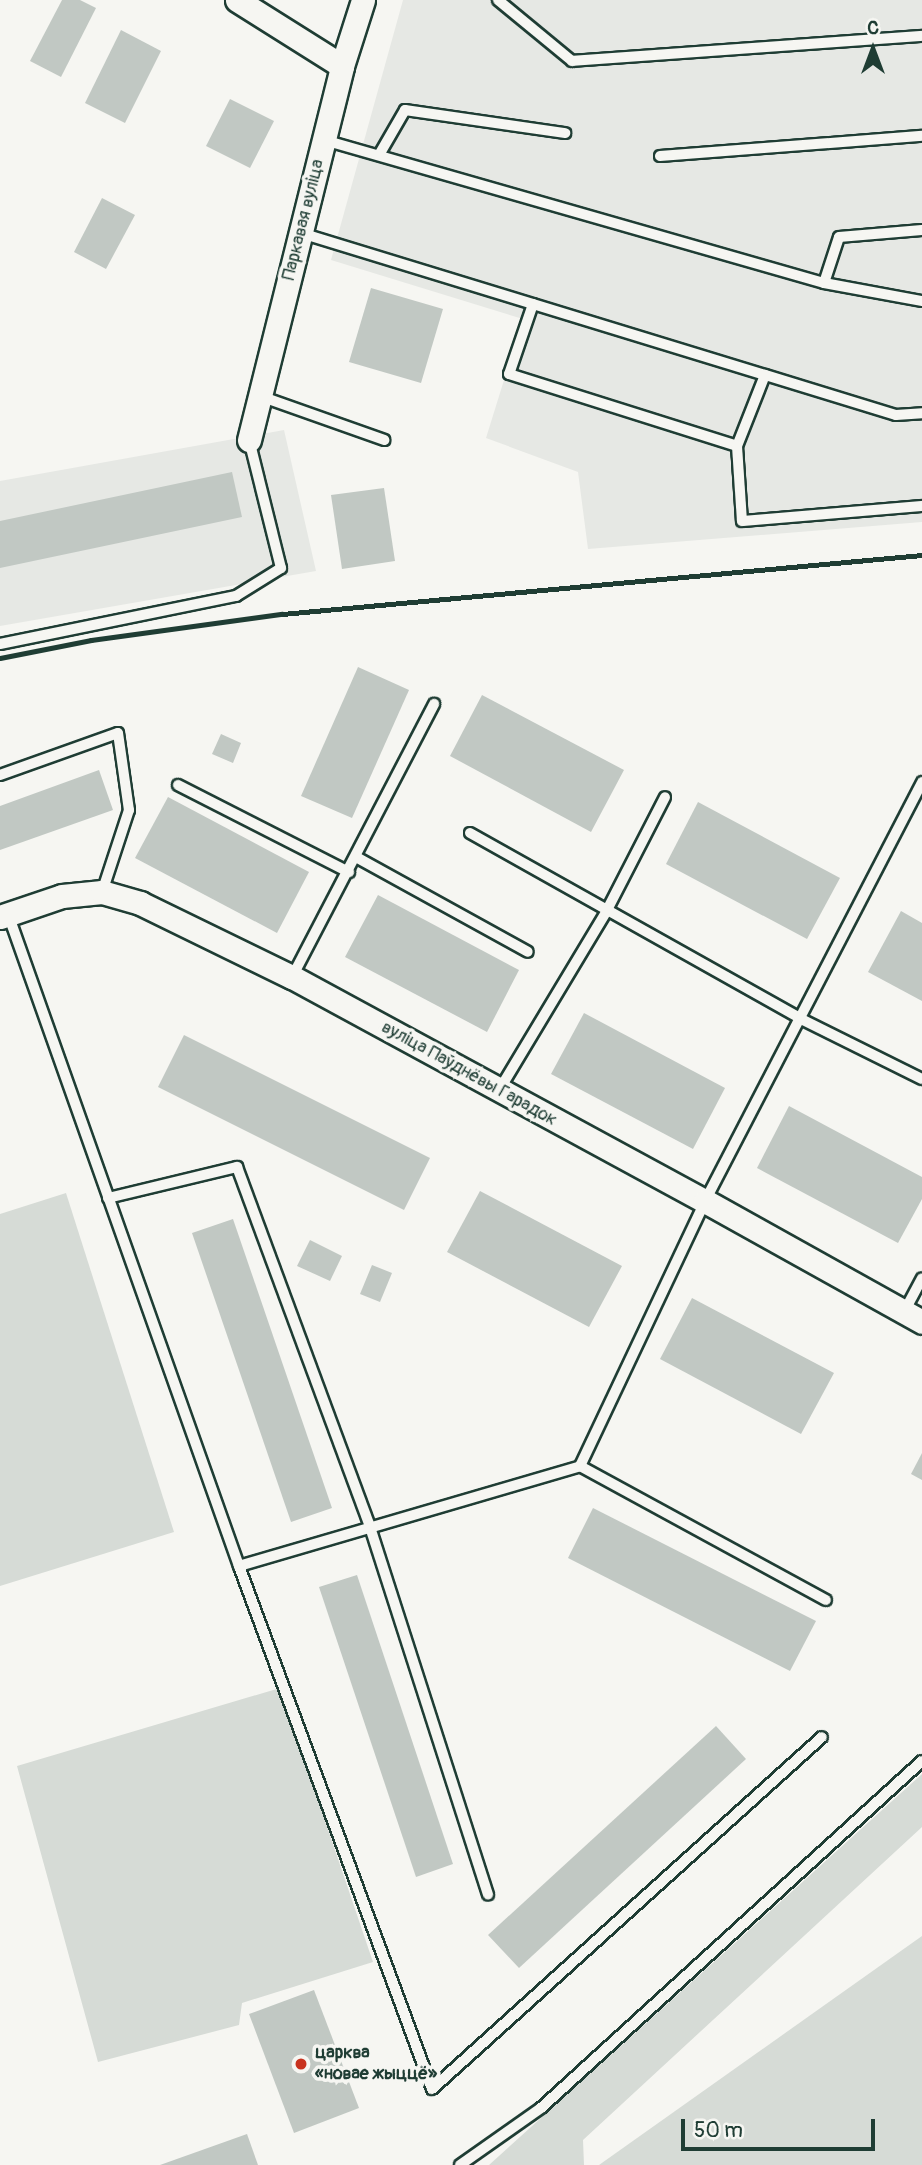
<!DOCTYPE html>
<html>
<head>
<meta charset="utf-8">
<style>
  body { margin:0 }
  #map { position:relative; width:922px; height:2165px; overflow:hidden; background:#f6f6f2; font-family:Pangolin,sans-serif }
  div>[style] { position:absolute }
  .built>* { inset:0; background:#e6e8e4 }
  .green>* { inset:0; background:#d6dbd6 }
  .building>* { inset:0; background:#c1c8c3 }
  .roads { filter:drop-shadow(2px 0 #1f3d34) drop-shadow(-2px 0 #1f3d34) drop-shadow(0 2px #1f3d34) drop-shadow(0 -2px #1f3d34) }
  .lane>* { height:10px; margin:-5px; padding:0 5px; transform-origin:5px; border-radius:5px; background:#f6f6f2 }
  .street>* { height:23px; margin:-11.5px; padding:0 11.5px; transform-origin:11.5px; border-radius:11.5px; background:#f6f6f2 }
  .rail>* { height:5px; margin:-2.5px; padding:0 2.5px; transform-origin:2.5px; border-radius:2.5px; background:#1f3d34 }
  .dots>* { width:19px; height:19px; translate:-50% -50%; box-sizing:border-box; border:4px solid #f6f6f2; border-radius:50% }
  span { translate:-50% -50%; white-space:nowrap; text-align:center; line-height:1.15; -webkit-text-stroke:7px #f6f6f2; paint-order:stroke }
  .street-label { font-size:18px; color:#1f3d34 }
  .poi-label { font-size:18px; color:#1f3d34; font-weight:700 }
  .left { translate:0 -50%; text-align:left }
  .north { position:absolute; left:838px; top:14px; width:70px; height:70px; -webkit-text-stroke:5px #f6f6f2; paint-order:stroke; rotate:0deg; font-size:19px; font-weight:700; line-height:28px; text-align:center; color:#1f3d34 }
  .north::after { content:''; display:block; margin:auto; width:24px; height:32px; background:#1f3d34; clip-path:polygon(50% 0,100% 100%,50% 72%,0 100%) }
  .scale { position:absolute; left:681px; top:2119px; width:194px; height:32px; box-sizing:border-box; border:4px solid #1f3d34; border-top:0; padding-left:9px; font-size:21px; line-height:24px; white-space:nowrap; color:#1f3d34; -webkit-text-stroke:5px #f6f6f2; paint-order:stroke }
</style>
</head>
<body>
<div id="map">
  <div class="built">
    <i style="clip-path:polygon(403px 0,922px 0,922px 522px,588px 549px,578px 472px,486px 438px,523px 319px,331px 260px)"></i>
    <i style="clip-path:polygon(284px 430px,316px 571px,0 626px,0 481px)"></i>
  </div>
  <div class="green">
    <i style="clip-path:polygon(66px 1193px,174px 1532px,0 1586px,0 1214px)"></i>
    <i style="clip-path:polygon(280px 1688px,373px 1962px,242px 2003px,239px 2025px,98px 2062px,17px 1766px)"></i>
    <i style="clip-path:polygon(922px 1774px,922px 1827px,583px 2140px,584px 2165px,489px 2165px)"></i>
    <i style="clip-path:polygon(922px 1936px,922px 2165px,599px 2165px)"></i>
  </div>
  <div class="building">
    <i style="clip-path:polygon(62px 0,80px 0,96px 8px,61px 77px,30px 61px)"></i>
    <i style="clip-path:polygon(121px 30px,161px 51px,125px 123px,85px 103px)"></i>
    <i style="clip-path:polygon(230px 99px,274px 121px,250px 168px,206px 146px)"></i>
    <i style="clip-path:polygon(102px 198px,135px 215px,106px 269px,74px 252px)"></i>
    <i style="clip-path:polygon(371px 288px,443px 309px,421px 383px,349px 362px)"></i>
    <i style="clip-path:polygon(232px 472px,242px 517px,0 568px,0 521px)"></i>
    <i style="clip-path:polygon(384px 488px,395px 561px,342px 569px,331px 495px)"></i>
    <i style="clip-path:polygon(358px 667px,409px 690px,352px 818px,301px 796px)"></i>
    <i style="clip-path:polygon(482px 695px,624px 770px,591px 832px,450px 756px)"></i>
    <i style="clip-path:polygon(221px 734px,241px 743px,233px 763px,212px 754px)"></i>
    <i style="clip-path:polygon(99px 770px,113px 810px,0 850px,0 806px)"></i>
    <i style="clip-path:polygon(168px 797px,309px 872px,277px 933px,135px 858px)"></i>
    <i style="clip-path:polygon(698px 802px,840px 878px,807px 939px,666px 864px)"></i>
    <i style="clip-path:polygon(378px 895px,519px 970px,487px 1032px,345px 957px)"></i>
    <i style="clip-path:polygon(901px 911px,922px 923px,922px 1001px,868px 972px)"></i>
    <i style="clip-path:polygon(584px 1013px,725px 1088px,693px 1149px,551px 1074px)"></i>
    <i style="clip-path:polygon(184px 1035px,430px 1158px,404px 1210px,158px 1087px)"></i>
    <i style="clip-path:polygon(789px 1106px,922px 1177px,922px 1199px,898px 1243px,757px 1168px)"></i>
    <i style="clip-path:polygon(480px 1191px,622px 1266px,589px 1327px,447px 1252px)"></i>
    <i style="clip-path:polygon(233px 1219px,332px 1508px,291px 1522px,192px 1233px)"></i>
    <i style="clip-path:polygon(310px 1240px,342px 1256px,330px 1281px,297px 1266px)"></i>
    <i style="clip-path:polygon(372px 1265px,392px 1273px,380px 1302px,360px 1294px)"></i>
    <i style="clip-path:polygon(692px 1298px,834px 1373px,801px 1434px,660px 1359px)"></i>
    <i style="clip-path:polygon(922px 1453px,922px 1480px,911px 1474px)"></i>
    <i style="clip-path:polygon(593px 1508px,816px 1621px,790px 1671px,568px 1558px)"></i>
    <i style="clip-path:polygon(357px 1575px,453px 1864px,416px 1877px,319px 1587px)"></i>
    <i style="clip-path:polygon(716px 1726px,746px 1759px,519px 1968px,488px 1935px)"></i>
    <i style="clip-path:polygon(314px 1990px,359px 2108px,294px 2133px,249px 2014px)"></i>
    <i style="clip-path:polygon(247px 2134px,258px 2165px,160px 2165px)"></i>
  </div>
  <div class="roads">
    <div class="lane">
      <i style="left:498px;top:0;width:96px;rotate:39.5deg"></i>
      <i style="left:572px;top:61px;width:351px;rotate:-4.1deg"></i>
      <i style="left:324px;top:140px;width:520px;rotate:15.96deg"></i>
      <i style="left:824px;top:283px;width:100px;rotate:10.4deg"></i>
      <i style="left:379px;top:155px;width:52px;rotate:-60deg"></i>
      <i style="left:405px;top:110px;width:162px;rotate:8.2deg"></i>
      <i style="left:660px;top:156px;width:263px;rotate:-4.4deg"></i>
      <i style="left:301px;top:233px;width:622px;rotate:17.01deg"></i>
      <i style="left:896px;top:415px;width:26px;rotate:-4deg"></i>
      <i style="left:824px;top:283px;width:48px;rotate:-71.9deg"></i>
      <i style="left:839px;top:237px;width:83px;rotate:-4.8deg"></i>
      <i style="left:533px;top:304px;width:74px;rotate:108.9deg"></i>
      <i style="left:509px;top:374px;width:239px;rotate:17.5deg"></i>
      <i style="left:765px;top:375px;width:76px;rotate:111.5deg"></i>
      <i style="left:737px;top:446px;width:75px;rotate:86.2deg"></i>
      <i style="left:742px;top:521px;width:181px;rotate:-4.8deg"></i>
      <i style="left:260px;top:396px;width:132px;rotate:19.5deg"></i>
      <i style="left:0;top:644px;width:241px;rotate:-11.5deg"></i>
      <i style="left:236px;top:596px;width:53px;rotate:-31.9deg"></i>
      <i style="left:281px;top:568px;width:132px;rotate:-104deg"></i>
      <i style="left:0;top:775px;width:125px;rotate:-19.6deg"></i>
      <i style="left:118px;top:733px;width:78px;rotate:81.9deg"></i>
      <i style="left:129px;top:810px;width:86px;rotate:108.2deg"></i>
      <i style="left:178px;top:785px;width:192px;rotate:27deg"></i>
      <i style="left:470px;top:833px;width:380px;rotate:29.3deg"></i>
      <i style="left:801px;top:1019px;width:135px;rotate:26.4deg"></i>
      <i style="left:356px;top:857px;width:196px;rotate:28.9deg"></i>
      <i style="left:8px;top:914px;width:692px;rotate:70.49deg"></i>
      <i style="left:239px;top:1566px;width:557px;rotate:69.74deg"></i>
      <i style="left:432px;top:2089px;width:525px;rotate:-42.07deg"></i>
      <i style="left:292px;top:977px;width:308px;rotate:-62.5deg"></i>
      <i style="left:498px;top:1092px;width:210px;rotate:-59deg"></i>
      <i style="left:606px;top:912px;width:129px;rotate:-62.8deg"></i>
      <i style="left:108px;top:1198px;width:133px;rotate:-13.5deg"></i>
      <i style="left:237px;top:1167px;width:384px;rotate:69.7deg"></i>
      <i style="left:370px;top:1527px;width:386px;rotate:72.2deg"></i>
      <i style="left:904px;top:1312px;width:38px;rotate:-62deg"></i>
      <i style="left:580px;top:1466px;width:293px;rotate:-64.7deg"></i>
      <i style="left:705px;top:1201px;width:472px;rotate:-62.6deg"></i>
      <i style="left:239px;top:1566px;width:355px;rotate:-16.3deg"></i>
      <i style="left:580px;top:1466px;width:280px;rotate:28.6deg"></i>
      <i style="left:460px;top:2165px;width:99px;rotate:-35.1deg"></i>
      <i style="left:541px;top:2108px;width:515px;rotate:-42.33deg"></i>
    </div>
    <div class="street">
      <i style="left:237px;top:0;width:124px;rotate:32.2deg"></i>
      <i style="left:249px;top:440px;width:385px;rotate:-76deg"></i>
      <i style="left:342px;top:66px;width:69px;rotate:-72.3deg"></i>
      <i style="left:0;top:917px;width:65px;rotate:-18.7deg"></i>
      <i style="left:62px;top:896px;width:40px;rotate:-5.7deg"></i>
      <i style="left:102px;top:892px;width:40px;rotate:16deg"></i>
      <i style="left:140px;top:903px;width:169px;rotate:26deg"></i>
      <i style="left:292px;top:977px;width:470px;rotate:28.5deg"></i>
      <i style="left:705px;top:1201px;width:248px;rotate:29.1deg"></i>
    </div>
  </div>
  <div class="rail">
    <i style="left:0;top:658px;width:93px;rotate:-11.2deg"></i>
    <i style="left:91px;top:640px;width:193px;rotate:-7.8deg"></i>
    <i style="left:282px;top:614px;width:643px;rotate:-5.27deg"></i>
  </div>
  <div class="dots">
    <i style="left:301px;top:2064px;background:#c8321e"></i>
  </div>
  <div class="street-label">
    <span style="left:304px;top:220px;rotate:-76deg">Паркавая вуліца</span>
    <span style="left:469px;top:1074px;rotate:29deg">вуліца Паўднёвы Гарадок</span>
  </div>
  <div class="poi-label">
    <span class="left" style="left:315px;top:2064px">царква<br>«новае жыццё»</span>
  </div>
  <div class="north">С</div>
  <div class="scale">50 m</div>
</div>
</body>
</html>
